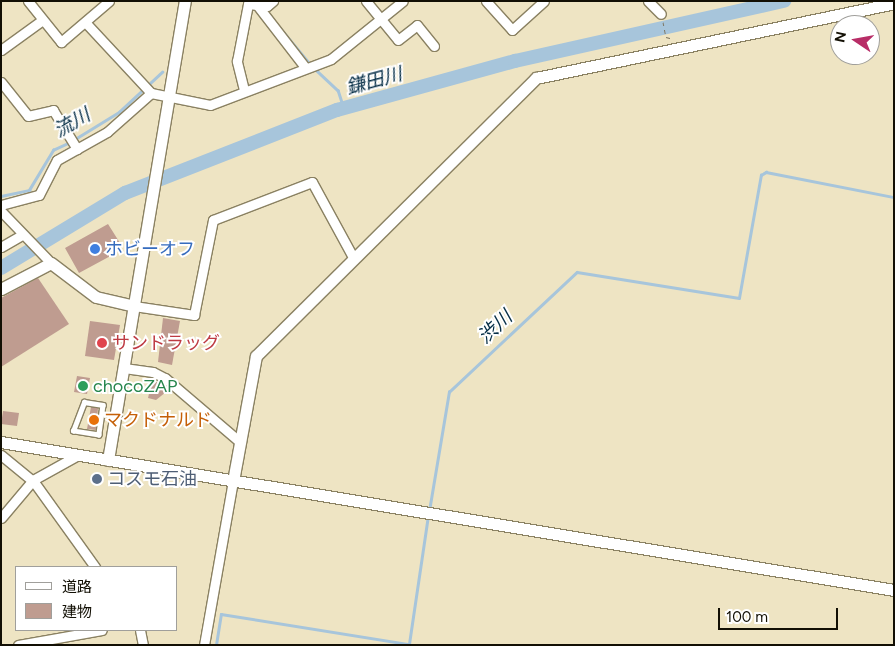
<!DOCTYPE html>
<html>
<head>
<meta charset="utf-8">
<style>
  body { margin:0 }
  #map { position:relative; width:895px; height:646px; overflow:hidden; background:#eee4c3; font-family:Figtree,"Noto Sans JP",sans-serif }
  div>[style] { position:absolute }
  .stream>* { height:2.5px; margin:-1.25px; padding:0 1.25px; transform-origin:1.25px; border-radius:1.25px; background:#a7c5db }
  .river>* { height:14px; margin:-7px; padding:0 7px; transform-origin:7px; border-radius:7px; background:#a7c5db }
  .building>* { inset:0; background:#bf9c90 }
  .path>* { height:1px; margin-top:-0.5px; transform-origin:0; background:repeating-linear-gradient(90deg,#7c7560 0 4px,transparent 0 8px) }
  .roads { filter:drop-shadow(1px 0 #8a8162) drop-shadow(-1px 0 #8a8162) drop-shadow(0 1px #8a8162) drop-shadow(0 -1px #8a8162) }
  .service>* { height:4.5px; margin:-2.25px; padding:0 2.25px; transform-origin:2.25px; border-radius:2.25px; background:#fff }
  .minor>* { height:9px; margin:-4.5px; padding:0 4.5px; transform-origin:4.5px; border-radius:4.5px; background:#fff }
  .tertiary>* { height:11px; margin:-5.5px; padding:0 5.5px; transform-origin:5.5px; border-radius:5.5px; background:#fff }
  .dots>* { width:14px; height:14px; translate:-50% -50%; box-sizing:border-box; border:2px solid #fff; border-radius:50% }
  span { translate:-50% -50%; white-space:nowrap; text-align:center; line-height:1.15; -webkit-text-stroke:4px #fff; paint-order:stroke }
  .shop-label { font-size:18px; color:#366cbe }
  .left { translate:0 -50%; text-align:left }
  .health-label { font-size:18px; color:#be3a42 }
  .leisure-label { font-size:18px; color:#27864d }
  .food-label { font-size:18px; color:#c56008 }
  .service-label { font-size:18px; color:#4e5e75 }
  .water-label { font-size:19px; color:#062e46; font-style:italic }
  .frame { position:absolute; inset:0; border:2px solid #120f04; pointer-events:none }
  .legend { position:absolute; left:15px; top:566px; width:162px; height:65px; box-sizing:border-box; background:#fff; border:1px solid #a09f9b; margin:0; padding:6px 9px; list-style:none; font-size:15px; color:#120f04 }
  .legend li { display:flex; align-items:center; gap:10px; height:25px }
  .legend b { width:25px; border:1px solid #a09f9b }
  .north { position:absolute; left:830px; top:15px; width:50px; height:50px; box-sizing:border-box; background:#fff; border:1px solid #a09f9b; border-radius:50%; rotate:282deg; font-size:14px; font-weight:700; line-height:20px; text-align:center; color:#120f04 }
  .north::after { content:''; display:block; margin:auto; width:18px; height:22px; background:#b82d67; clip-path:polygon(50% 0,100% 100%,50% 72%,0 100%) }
  .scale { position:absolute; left:718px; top:608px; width:120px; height:22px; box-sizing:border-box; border:2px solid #120f04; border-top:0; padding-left:6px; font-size:15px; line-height:18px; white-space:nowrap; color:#120f04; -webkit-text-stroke:4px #fff; paint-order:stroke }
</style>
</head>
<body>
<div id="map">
  <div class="stream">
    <i style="left:272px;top:18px;width:60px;rotate:50.4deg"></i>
    <i style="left:314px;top:68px;width:33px;rotate:43deg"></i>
    <i style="left:338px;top:90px;width:19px;rotate:72deg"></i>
    <i style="left:75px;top:139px;width:52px;rotate:-31.5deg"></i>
    <i style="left:119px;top:112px;width:59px;rotate:-42.9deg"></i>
    <i style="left:1px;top:196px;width:29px;rotate:-12deg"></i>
    <i style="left:29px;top:190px;width:47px;rotate:-59deg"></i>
    <i style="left:53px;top:150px;width:19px;rotate:-25deg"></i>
    <i style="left:429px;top:511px;width:121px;rotate:-80.5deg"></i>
    <i style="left:449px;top:392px;width:175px;rotate:-43.2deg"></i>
    <i style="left:577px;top:272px;width:164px;rotate:9.1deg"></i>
    <i style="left:739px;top:298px;width:125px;rotate:-79.9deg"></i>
    <i style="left:761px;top:175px;width:6px;rotate:-31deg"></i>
    <i style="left:766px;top:172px;width:130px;rotate:11.1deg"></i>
    <i style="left:216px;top:645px;width:31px;rotate:-81deg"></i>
    <i style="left:221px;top:614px;width:190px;rotate:9.1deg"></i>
    <i style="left:409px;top:644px;width:129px;rotate:-81.6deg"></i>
  </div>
  <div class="river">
    <i style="left:1px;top:268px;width:145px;rotate:-31.2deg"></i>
    <i style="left:125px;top:193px;width:228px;rotate:-21.4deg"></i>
    <i style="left:337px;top:110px;width:185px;rotate:-15.4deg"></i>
    <i style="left:515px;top:61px;width:276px;rotate:-12.6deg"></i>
  </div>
  <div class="building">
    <i style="clip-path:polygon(108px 224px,120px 243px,112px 248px,116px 253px,79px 273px,65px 248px)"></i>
    <i style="clip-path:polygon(38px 278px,69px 324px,1px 367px,1px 298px)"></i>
    <i style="clip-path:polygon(163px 318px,180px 321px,172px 365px,158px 362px)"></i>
    <i style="clip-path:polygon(90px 321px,120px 325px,114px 360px,85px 356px)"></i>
    <i style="clip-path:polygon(77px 376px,90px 378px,87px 394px,74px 392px)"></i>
    <i style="clip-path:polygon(152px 381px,161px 383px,166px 392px,156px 400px,148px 398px)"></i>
    <i style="clip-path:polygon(91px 407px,98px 408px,96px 430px,87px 429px)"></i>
    <i style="clip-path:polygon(3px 411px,19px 413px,17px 426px,1px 424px)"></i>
  </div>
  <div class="path">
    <i style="left:663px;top:22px;width:15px;rotate:79deg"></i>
    <i style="left:666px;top:37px;width:8px;rotate:14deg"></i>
  </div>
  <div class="roads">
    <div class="service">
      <i style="left:84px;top:402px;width:19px;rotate:9deg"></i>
      <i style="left:103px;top:405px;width:30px;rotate:98deg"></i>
      <i style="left:99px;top:435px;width:26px;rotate:-171deg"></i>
      <i style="left:73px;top:431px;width:31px;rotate:-69deg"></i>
    </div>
    <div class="minor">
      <i style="left:28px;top:1px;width:53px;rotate:51.2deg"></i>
      <i style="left:61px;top:42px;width:63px;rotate:-40.5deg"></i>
      <i style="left:366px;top:1px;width:50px;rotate:50.6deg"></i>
      <i style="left:398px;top:40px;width:24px;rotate:-38deg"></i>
      <i style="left:417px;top:25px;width:27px;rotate:51deg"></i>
      <i style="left:486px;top:1px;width:39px;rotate:48deg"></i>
      <i style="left:512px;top:30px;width:43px;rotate:-42.2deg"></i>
      <i style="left:648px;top:1px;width:18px;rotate:45deg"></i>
      <i style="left:257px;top:5px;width:78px;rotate:52.3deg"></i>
      <i style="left:85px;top:22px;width:97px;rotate:47.1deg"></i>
      <i style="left:151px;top:93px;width:60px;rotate:11.5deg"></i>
      <i style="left:210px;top:105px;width:129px;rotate:-20.8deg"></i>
      <i style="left:331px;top:59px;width:92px;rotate:-38.9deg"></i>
      <i style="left:1px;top:50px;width:49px;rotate:-35.9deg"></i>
      <i style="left:1px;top:82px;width:43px;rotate:51.5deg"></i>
      <i style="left:28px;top:116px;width:26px;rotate:-13deg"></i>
      <i style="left:53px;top:110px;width:46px;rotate:58.4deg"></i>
      <i style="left:244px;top:90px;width:30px;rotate:-104deg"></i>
      <i style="left:237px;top:61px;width:58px;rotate:-79.1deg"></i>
      <i style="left:248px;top:4px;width:19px;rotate:6deg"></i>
      <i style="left:267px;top:6px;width:8px;rotate:-40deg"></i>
      <i style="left:1px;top:205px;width:39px;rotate:-15deg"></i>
      <i style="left:39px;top:195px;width:39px;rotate:-63deg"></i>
      <i style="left:57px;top:160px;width:57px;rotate:-29.2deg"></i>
      <i style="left:107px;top:132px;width:59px;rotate:-41.6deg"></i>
      <i style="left:1px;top:211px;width:72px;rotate:46.1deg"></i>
      <i style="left:1px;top:247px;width:24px;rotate:-30deg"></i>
      <i style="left:134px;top:306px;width:61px;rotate:8.5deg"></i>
      <i style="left:194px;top:315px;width:97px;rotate:-78.7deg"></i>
      <i style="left:213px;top:220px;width:106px;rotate:-21deg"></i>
      <i style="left:312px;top:182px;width:88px;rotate:61.4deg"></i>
      <i style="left:124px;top:368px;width:29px;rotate:8deg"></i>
      <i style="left:153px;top:372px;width:13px;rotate:27deg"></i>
      <i style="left:165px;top:378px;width:99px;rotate:40.5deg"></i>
      <i style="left:1px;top:455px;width:43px;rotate:39.3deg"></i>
      <i style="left:34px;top:482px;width:105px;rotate:54.3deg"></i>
      <i style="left:1px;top:518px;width:50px;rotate:-49.9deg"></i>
      <i style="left:33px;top:480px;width:51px;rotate:-29.1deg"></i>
      <i style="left:140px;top:630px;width:15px;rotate:79deg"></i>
      <i style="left:18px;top:645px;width:85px;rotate:-10.1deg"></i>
      <i style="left:204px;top:645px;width:167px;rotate:-80deg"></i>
    </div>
    <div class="tertiary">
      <i style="left:1px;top:289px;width:56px;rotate:-27.5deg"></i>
      <i style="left:51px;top:263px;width:56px;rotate:37.1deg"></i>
      <i style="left:96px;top:297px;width:39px;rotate:13deg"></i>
      <i style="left:1px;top:442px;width:905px;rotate:9.41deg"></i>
      <i style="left:108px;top:460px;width:465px;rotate:-80.5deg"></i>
      <i style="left:233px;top:481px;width:127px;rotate:-79.6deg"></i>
      <i style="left:256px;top:356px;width:395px;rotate:-44.8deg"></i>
      <i style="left:536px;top:78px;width:366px;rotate:-11.8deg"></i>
    </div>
  </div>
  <div class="dots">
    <i style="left:95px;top:249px;background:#3f7fe0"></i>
    <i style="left:102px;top:343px;background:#e0444e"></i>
    <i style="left:83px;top:386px;background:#2e9e5b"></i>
    <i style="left:94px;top:420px;background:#e8710a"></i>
    <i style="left:97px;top:479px;background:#5c6f8a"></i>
  </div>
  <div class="shop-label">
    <span class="left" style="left:105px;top:249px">ホビーオフ</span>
  </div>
  <div class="health-label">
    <span class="left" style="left:112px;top:343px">サンドラッグ</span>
  </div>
  <div class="leisure-label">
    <span class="left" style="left:93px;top:386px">chocoZAP</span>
  </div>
  <div class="food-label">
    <span class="left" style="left:104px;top:420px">マクドナルド</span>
  </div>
  <div class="service-label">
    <span class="left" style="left:107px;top:479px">コスモ石油</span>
  </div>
  <div class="water-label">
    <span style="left:374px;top:81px;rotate:-15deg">鎌田川</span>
    <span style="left:72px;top:123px;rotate:-30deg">流川</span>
    <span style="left:495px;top:327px;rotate:-43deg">渋川</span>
  </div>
  <div class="frame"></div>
  <ul class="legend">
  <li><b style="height:6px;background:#fff"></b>道路</li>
  <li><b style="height:14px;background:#bf9c90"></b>建物</li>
  </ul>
  <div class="north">N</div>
  <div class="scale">100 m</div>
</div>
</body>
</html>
